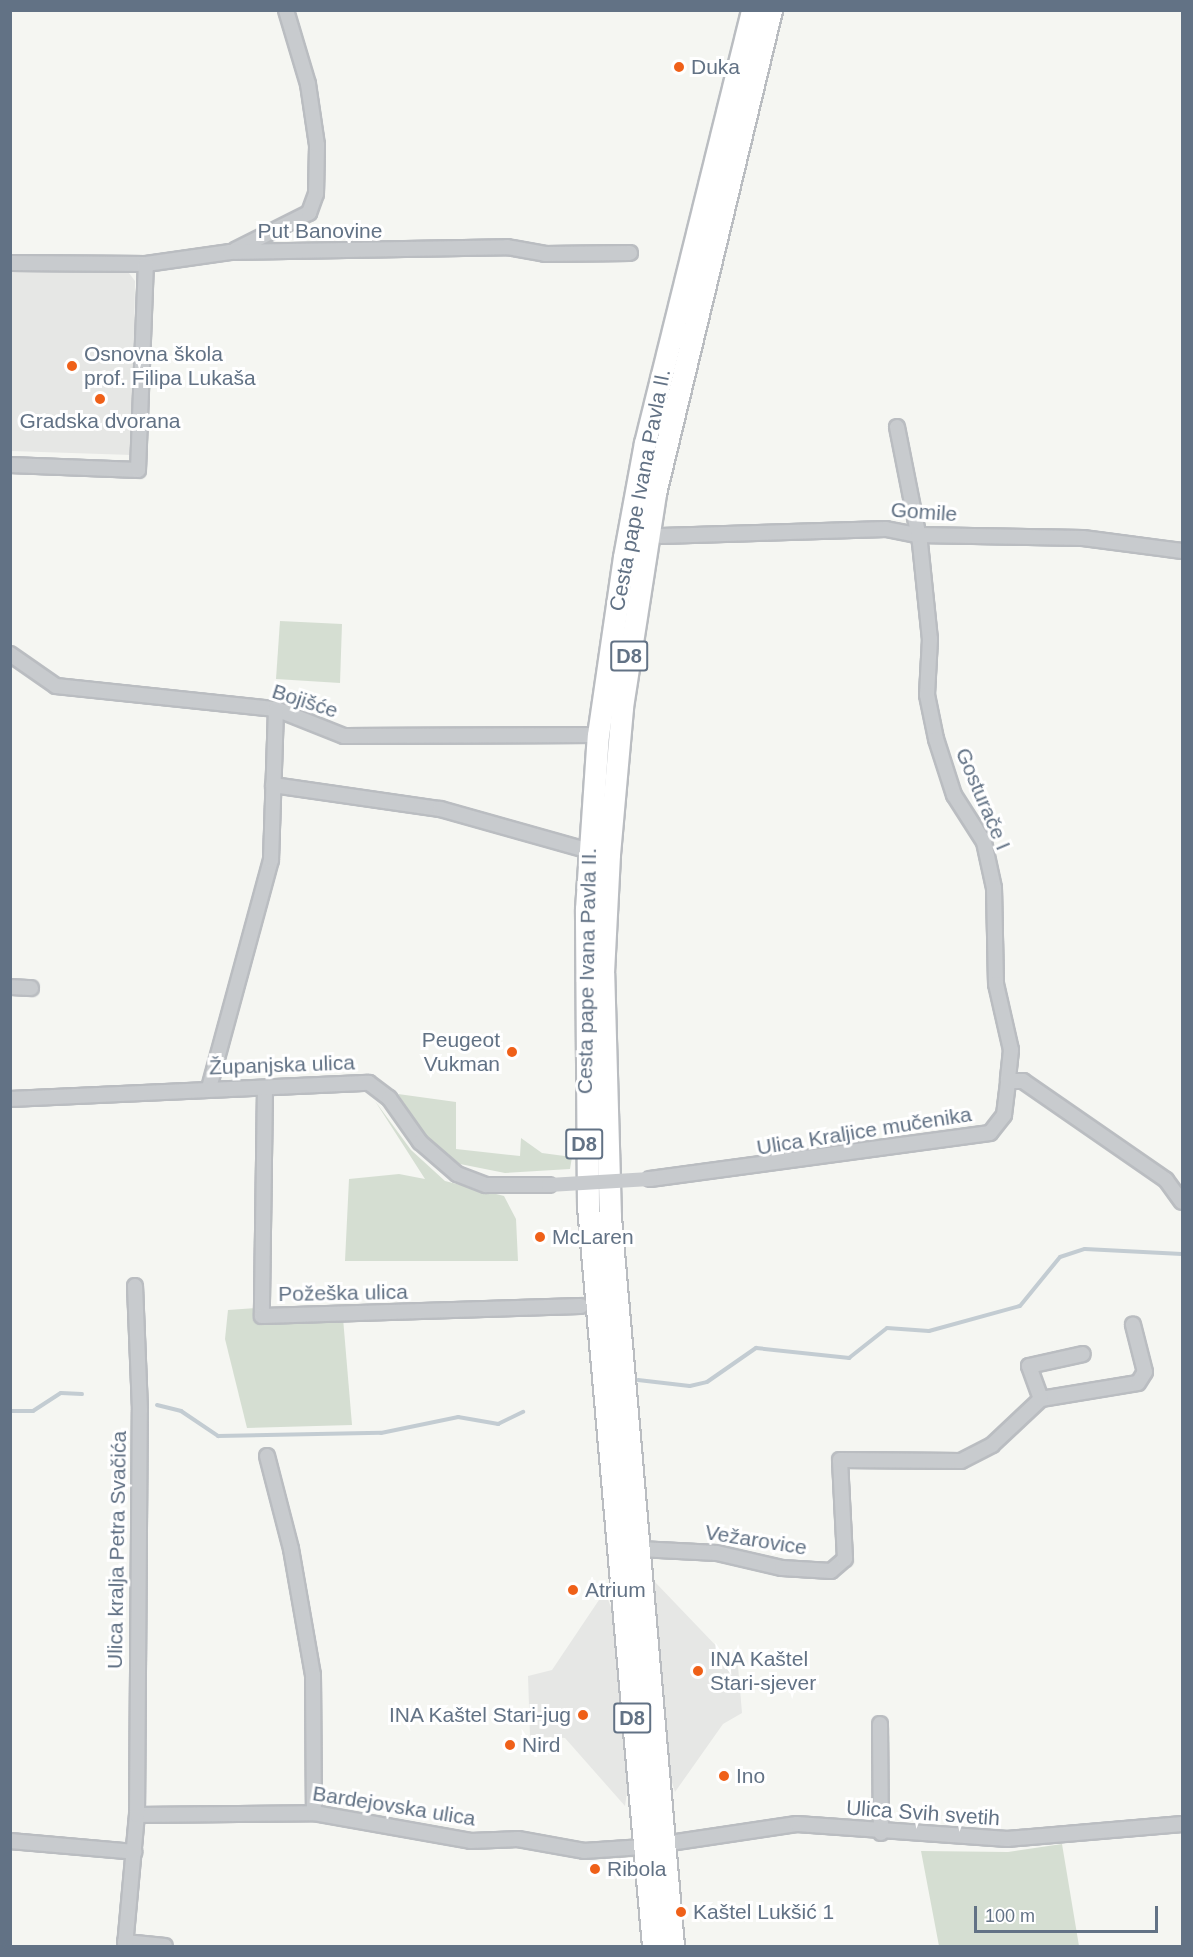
<!DOCTYPE html>
<html>
<head>
<meta charset="utf-8">
<style>
  body { margin:0 }
  #map { position:relative; width:1193px; height:1957px; overflow:hidden; background:#f5f6f2; font-family:Helvetica,sans-serif }
  div>[style] { position:absolute }
  .built>* { inset:0; background:#e6e7e5 }
  .green>* { inset:0; background:#d5ded2 }
  .stream>* { height:4px; margin:-2px; padding:0 2px; transform-origin:2px; border-radius:2px; background:#c3ccd2 }
  .roads { filter:drop-shadow(2px 0 #babdc1) drop-shadow(-2px 0 #babdc1) drop-shadow(0 2px #babdc1) drop-shadow(0 -2px #babdc1) }
  .street>* { height:14px; margin:-7px; padding:0 7px; transform-origin:7px; border-radius:7px; background:#c8cbce }
  .primary>* { height:21px; margin:-10.5px; padding:0 10.5px; transform-origin:10.5px; border-radius:10.5px; background:#fff }
  .street-bridge>* { height:14px; margin:-7px; padding:0 7px; transform-origin:7px; border-radius:7px; background:#c8cbce }
  .dots>* { width:16px; height:16px; translate:-50% -50%; box-sizing:border-box; border:3px solid #fff; border-radius:50% }
  span { translate:-50% -50%; white-space:nowrap; text-align:center; line-height:1.15; -webkit-text-stroke:6px #fff; paint-order:stroke }
  .shield-label span { padding:2px 4px; background:#fff; border:2px solid; border-radius:4px; -webkit-text-stroke-width:0 }
  .shield-label { font-size:20px; color:#627285; font-weight:700 }
  .poi-label { font-size:21px; color:#627285 }
  .left { translate:0 -50%; text-align:left }
  .right { translate:-100% -50%; text-align:right }
  .street-label { font-size:21px; color:#627285 }
  .frame { position:absolute; inset:0; border:12px solid #627285; pointer-events:none }
  .scale { position:absolute; left:974px; top:1906px; width:184px; height:27px; box-sizing:border-box; border:3px solid #627285; border-top:0; padding-left:8px; font-size:18px; line-height:21px; white-space:nowrap; color:#627285; -webkit-text-stroke:4px #fff; paint-order:stroke }
</style>
</head>
<body>
<div id="map">
  <div class="built">
    <i style="clip-path:polygon(126px 269px,135px 281px,132px 455px,11px 451px,11px 270px)"></i>
    <i style="clip-path:polygon(654px 1581px,722px 1652px,737px 1654px,742px 1713px,723px 1724px,675px 1792px,665px 1760px)"></i>
    <i style="clip-path:polygon(605px 1591px,616px 1621px,630px 1771px,625px 1806px,565px 1738px,530px 1736px,528px 1676px,552px 1670px)"></i>
  </div>
  <div class="green">
    <i style="clip-path:polygon(280px 621px,342px 624px,340px 683px,276px 679px)"></i>
    <i style="clip-path:polygon(398px 1094px,456px 1102px,456px 1149px,520px 1156px,521px 1138px,542px 1153px,572px 1157px,570px 1169px,505px 1173px,460px 1164px,426px 1137px)"></i>
    <i style="clip-path:polygon(375px 1101px,411px 1150px,445px 1181px,504px 1196px,516px 1219px,518px 1261px,345px 1261px,349px 1179px,399px 1174px,425px 1179px)"></i>
    <i style="clip-path:polygon(257px 1308px,343px 1318px,352px 1425px,247px 1428px,225px 1339px,228px 1310px)"></i>
    <i style="clip-path:polygon(1062px 1844px,1079px 1946px,939px 1946px,921px 1851px,1008px 1852px)"></i>
  </div>
  <div class="stream">
    <i style="left:638px;top:1380px;width:52px;rotate:6.6deg"></i>
    <i style="left:690px;top:1386px;width:17px;rotate:-13deg"></i>
    <i style="left:707px;top:1382px;width:60px;rotate:-34.8deg"></i>
    <i style="left:756px;top:1348px;width:94px;rotate:6.1deg"></i>
    <i style="left:849px;top:1358px;width:48px;rotate:-38.3deg"></i>
    <i style="left:887px;top:1328px;width:42px;rotate:4.1deg"></i>
    <i style="left:929px;top:1331px;width:94px;rotate:-15.4deg"></i>
    <i style="left:1020px;top:1306px;width:63px;rotate:-50.8deg"></i>
    <i style="left:1060px;top:1257px;width:26px;rotate:-18deg"></i>
    <i style="left:1085px;top:1249px;width:97px;rotate:3deg"></i>
    <i style="left:157px;top:1405px;width:25px;rotate:14deg"></i>
    <i style="left:181px;top:1411px;width:45px;rotate:34deg"></i>
    <i style="left:218px;top:1436px;width:163px;rotate:-1.1deg"></i>
    <i style="left:381px;top:1433px;width:79px;rotate:-11.7deg"></i>
    <i style="left:458px;top:1417px;width:41px;rotate:9.9deg"></i>
    <i style="left:498px;top:1424px;width:28px;rotate:-26deg"></i>
    <i style="left:10px;top:1411px;width:23px"></i>
    <i style="left:33px;top:1411px;width:33px;rotate:-33deg"></i>
    <i style="left:61px;top:1393px;width:21px;rotate:3deg"></i>
  </div>
  <div class="roads">
    <div class="street">
      <i style="left:235px;top:250px;width:83px;rotate:-26.6deg"></i>
      <i style="left:309px;top:213px;width:20px;rotate:-70deg"></i>
      <i style="left:316px;top:194px;width:49px;rotate:-88.8deg"></i>
      <i style="left:317px;top:145px;width:62px;rotate:-98.4deg"></i>
      <i style="left:308px;top:84px;width:77px;rotate:-106.6deg"></i>
      <i style="left:10px;top:263px;width:136px;rotate:0.4deg"></i>
      <i style="left:146px;top:264px;width:85px;rotate:-8.1deg"></i>
      <i style="left:230px;top:252px;width:277px;rotate:-1deg"></i>
      <i style="left:507px;top:247px;width:39px;rotate:10deg"></i>
      <i style="left:545px;top:254px;width:85px;rotate:-0.7deg"></i>
      <i style="left:897px;top:427px;width:118px;rotate:78.8deg"></i>
      <i style="left:920px;top:543px;width:97px;rotate:84.1deg"></i>
      <i style="left:930px;top:639px;width:56px;rotate:93.1deg"></i>
      <i style="left:927px;top:695px;width:45px;rotate:78.4deg"></i>
      <i style="left:936px;top:739px;width:59px;rotate:72.2deg"></i>
      <i style="left:954px;top:795px;width:56px;rotate:57.4deg"></i>
      <i style="left:984px;top:842px;width:47px;rotate:77.7deg"></i>
      <i style="left:994px;top:888px;width:96px;rotate:88.8deg"></i>
      <i style="left:996px;top:984px;width:68px;rotate:77.2deg"></i>
      <i style="left:1011px;top:1050px;width:31px;rotate:96deg"></i>
      <i style="left:10px;top:465px;width:128px;rotate:2.2deg"></i>
      <i style="left:138px;top:470px;width:206px;rotate:-87.8deg"></i>
      <i style="left:661px;top:536px;width:225px;rotate:-1.8deg"></i>
      <i style="left:886px;top:529px;width:33px;rotate:11deg"></i>
      <i style="left:918px;top:535px;width:165px;rotate:1deg"></i>
      <i style="left:1083px;top:538px;width:100px;rotate:7.5deg"></i>
      <i style="left:10px;top:654px;width:56px;rotate:34.8deg"></i>
      <i style="left:56px;top:686px;width:221px;rotate:6deg"></i>
      <i style="left:276px;top:709px;width:73px;rotate:21.7deg"></i>
      <i style="left:344px;top:736px;width:254px;rotate:-0.2deg"></i>
      <i style="left:273px;top:785px;width:169px;rotate:8.2deg"></i>
      <i style="left:440px;top:809px;width:155px;rotate:15.7deg"></i>
      <i style="left:10px;top:987px;width:21px;rotate:3deg"></i>
      <i style="left:209px;top:1088px;width:236px;rotate:-74.8deg"></i>
      <i style="left:271px;top:860px;width:151px;rotate:-88.1deg"></i>
      <i style="left:265px;top:1088px;width:228px;rotate:90.8deg"></i>
      <i style="left:262px;top:1316px;width:319px;rotate:-1.8deg"></i>
      <i style="left:10px;top:1099px;width:359px;rotate:-2.6deg"></i>
      <i style="left:369px;top:1083px;width:25px;rotate:37deg"></i>
      <i style="left:389px;top:1098px;width:54px;rotate:54.8deg"></i>
      <i style="left:420px;top:1142px;width:49px;rotate:40.9deg"></i>
      <i style="left:457px;top:1174px;width:31px;rotate:21deg"></i>
      <i style="left:486px;top:1185px;width:63px"></i>
      <i style="left:650px;top:1179px;width:343px;rotate:-7.7deg"></i>
      <i style="left:990px;top:1133px;width:23px;rotate:-52deg"></i>
      <i style="left:1004px;top:1115px;width:34px;rotate:-83deg"></i>
      <i style="left:1008px;top:1081px;width:15px"></i>
      <i style="left:1023px;top:1081px;width:174px;rotate:34.7deg"></i>
      <i style="left:1166px;top:1180px;width:27px;rotate:54deg"></i>
      <i style="left:1041px;top:1399px;width:98px;rotate:-9.4deg"></i>
      <i style="left:1138px;top:1383px;width:13px;rotate:-58deg"></i>
      <i style="left:1145px;top:1372px;width:49px;rotate:-104.3deg"></i>
      <i style="left:267px;top:1456px;width:96px;rotate:75.5deg"></i>
      <i style="left:291px;top:1549px;width:128px;rotate:80.1deg"></i>
      <i style="left:313px;top:1675px;width:138px;rotate:89.6deg"></i>
      <i style="left:639px;top:1549px;width:78px;rotate:2.9deg"></i>
      <i style="left:717px;top:1553px;width:67px;rotate:13deg"></i>
      <i style="left:782px;top:1568px;width:49px;rotate:3.5deg"></i>
      <i style="left:831px;top:1571px;width:18px;rotate:-41deg"></i>
      <i style="left:845px;top:1559px;width:99px;rotate:-92.9deg"></i>
      <i style="left:840px;top:1460px;width:121px;rotate:0.5deg"></i>
      <i style="left:961px;top:1461px;width:35px;rotate:-27deg"></i>
      <i style="left:992px;top:1445px;width:67px;rotate:-43.2deg"></i>
      <i style="left:1041px;top:1399px;width:35px;rotate:-110deg"></i>
      <i style="left:1029px;top:1366px;width:55px;rotate:-12.5deg"></i>
      <i style="left:880px;top:1724px;width:109px;rotate:89.5deg"></i>
      <i style="left:137px;top:1815px;width:177px;rotate:-0.6deg"></i>
      <i style="left:314px;top:1813px;width:159px;rotate:10.1deg"></i>
      <i style="left:471px;top:1841px;width:47px;rotate:-2.4deg"></i>
      <i style="left:518px;top:1839px;width:67px;rotate:10.3deg"></i>
      <i style="left:584px;top:1851px;width:59px;rotate:-3.9deg"></i>
      <i style="left:10px;top:1841px;width:125px;rotate:5deg"></i>
      <i style="left:663px;top:1844px;width:135px;rotate:-8.5deg"></i>
      <i style="left:797px;top:1824px;width:211px;rotate:4.1deg"></i>
      <i style="left:1007px;top:1839px;width:176px;rotate:-4.9deg"></i>
      <i style="left:125px;top:1942px;width:40px;rotate:5.7deg"></i>
      <i style="left:125px;top:1946px;width:132px;rotate:-84.8deg"></i>
      <i style="left:137px;top:1815px;width:405px;rotate:-89.6deg"></i>
      <i style="left:140px;top:1410px;width:124px;rotate:-92.3deg"></i>
    </div>
    <div class="primary">
      <i style="left:653px;top:1946px;width:743px;rotate:-95.02deg"></i>
      <i style="left:588px;top:1206px;width:297px;rotate:-90.4deg"></i>
      <i style="left:586px;top:909px;width:174px;rotate:-86.1deg"></i>
      <i style="left:598px;top:735px;width:180px;rotate:-81.7deg"></i>
      <i style="left:624px;top:557px;width:116px;rotate:-79.6deg"></i>
      <i style="left:645px;top:443px;width:446px;rotate:-76.1deg"></i>
      <i style="left:673px;top:1946px;width:732px;rotate:-94.94deg"></i>
      <i style="left:610px;top:1217px;width:244px;rotate:-91.6deg"></i>
      <i style="left:603px;top:973px;width:119px;rotate:-87.1deg"></i>
      <i style="left:609px;top:854px;width:148px;rotate:-84.9deg"></i>
      <i style="left:622px;top:707px;width:217px;rotate:-81.2deg"></i>
      <i style="left:655px;top:493px;width:497px;rotate:-76.5deg"></i>
    </div>
  </div>
  <div class="street-bridge">
    <i style="left:549px;top:1185px;width:101px;rotate:-3.4deg"></i>
  </div>
  <div class="dots">
    <i style="left:679px;top:67px;background:#ef6018"></i>
    <i style="left:72px;top:366px;background:#ef6018"></i>
    <i style="left:100px;top:399px;background:#ef6018"></i>
    <i style="left:512px;top:1052px;background:#ef6018"></i>
    <i style="left:540px;top:1237px;background:#ef6018"></i>
    <i style="left:573px;top:1590px;background:#ef6018"></i>
    <i style="left:698px;top:1671px;background:#ef6018"></i>
    <i style="left:583px;top:1715px;background:#ef6018"></i>
    <i style="left:510px;top:1745px;background:#ef6018"></i>
    <i style="left:724px;top:1776px;background:#ef6018"></i>
    <i style="left:595px;top:1869px;background:#ef6018"></i>
    <i style="left:681px;top:1912px;background:#ef6018"></i>
  </div>
  <div class="shield-label">
    <span style="left:629px;top:656px">D8</span>
    <span style="left:584px;top:1144px">D8</span>
    <span style="left:632px;top:1718px">D8</span>
  </div>
  <div class="poi-label">
    <span class="left" style="left:691px;top:67px">Duka</span>
    <span class="left" style="left:84px;top:366px">Osnovna škola<br>prof. Filipa Lukaša</span>
    <span style="left:100px;top:421px">Gradska dvorana</span>
    <span class="right" style="left:500px;top:1052px">Peugeot<br>Vukman</span>
    <span class="left" style="left:552px;top:1237px">McLaren</span>
    <span class="left" style="left:585px;top:1590px">Atrium</span>
    <span class="left" style="left:710px;top:1671px">INA Kaštel<br>Stari-sjever</span>
    <span class="right" style="left:571px;top:1715px">INA Kaštel Stari-jug</span>
    <span class="left" style="left:522px;top:1745px">Nird</span>
    <span class="left" style="left:736px;top:1776px">Ino</span>
    <span class="left" style="left:607px;top:1869px">Ribola</span>
    <span class="left" style="left:693px;top:1912px">Kaštel Lukšić 1</span>
  </div>
  <div class="street-label">
    <span style="left:320px;top:231px">Put Banovine</span>
    <span style="left:640px;top:490px;rotate:-79deg">Cesta pape Ivana Pavla II.</span>
    <span style="left:924px;top:512px;rotate:4deg">Gomile</span>
    <span style="left:305px;top:701px;rotate:18deg">Bojišće</span>
    <span style="left:983px;top:799px;rotate:67deg">Gosturače I</span>
    <span style="left:587px;top:971px;rotate:-89deg">Cesta pape Ivana Pavla II.</span>
    <span style="left:282px;top:1065px;rotate:-2deg">Županjska ulica</span>
    <span style="left:864px;top:1131px;rotate:-9deg">Ulica Kraljice mučenika</span>
    <span style="left:343px;top:1293px;rotate:-1deg">Požeška ulica</span>
    <span style="left:756px;top:1540px;rotate:9deg">Vežarovice</span>
    <span style="left:117px;top:1550px;rotate:-89deg">Ulica kralja Petra Svačića</span>
    <span style="left:394px;top:1806px;rotate:9deg">Bardejovska ulica</span>
    <span style="left:923px;top:1813px;rotate:4deg">Ulica Svih svetih</span>
  </div>
  <div class="frame"></div>
  <div class="scale">100 m</div>
</div>
</body>
</html>
